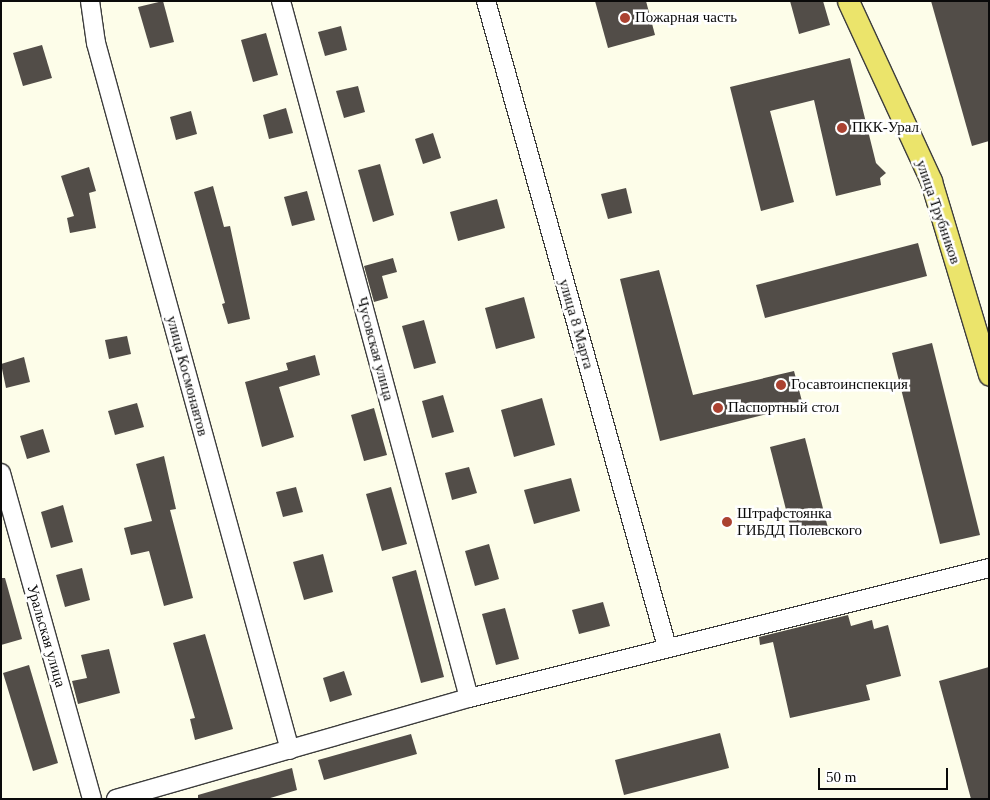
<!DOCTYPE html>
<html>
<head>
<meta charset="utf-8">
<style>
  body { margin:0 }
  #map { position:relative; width:990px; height:800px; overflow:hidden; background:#fdfde9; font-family:"Times New Roman",serif }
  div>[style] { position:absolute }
  .building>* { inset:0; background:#524d48 }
  .roads { filter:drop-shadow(1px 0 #3d3d3d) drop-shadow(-1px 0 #3d3d3d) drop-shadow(0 1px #3d3d3d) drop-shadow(0 -1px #3d3d3d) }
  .minor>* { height:18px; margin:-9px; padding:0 9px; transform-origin:9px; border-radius:9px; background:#fff }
  .major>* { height:21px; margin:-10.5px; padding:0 10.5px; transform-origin:10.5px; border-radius:10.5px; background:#ebe46b }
  .dots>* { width:14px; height:14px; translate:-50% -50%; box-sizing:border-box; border:2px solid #fff; border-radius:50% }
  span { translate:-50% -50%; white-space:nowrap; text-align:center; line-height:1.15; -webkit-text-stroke:5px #fff; paint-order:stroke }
  .poi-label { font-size:15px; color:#0a0a0a }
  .left { translate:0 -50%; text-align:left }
  .street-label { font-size:15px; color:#0a0a0a }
  .frame { position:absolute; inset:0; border:2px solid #0a0a0a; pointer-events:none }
  .scale { position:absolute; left:818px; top:768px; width:130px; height:22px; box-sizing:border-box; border:2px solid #0a0a0a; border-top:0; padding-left:6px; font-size:15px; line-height:18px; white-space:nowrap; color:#0a0a0a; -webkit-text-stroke:4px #fff; paint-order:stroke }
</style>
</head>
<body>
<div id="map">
  <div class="building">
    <i style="clip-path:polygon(163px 1px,174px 42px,150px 48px,138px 7px)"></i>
    <i style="clip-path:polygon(595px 1px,646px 1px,655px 35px,608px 48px)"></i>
    <i style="clip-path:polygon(790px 1px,823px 1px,830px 25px,799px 34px)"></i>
    <i style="clip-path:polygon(931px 1px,989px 1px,989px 141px,972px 146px)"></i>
    <i style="clip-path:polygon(341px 26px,347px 50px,325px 56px,318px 32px)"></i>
    <i style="clip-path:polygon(266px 33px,278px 75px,253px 82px,241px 40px)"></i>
    <i style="clip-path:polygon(42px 45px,52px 78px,23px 86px,13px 53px)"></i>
    <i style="clip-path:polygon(850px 58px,876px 163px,886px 173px,880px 178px,881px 185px,836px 196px,814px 100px,770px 111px,794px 202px,761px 211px,730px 87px)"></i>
    <i style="clip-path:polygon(358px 86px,365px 112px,344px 118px,336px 91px)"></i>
    <i style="clip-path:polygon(286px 108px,293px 133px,269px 139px,263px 115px)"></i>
    <i style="clip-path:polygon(191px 111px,197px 134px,176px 140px,170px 117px)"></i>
    <i style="clip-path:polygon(433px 133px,441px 158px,423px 164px,415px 139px)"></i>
    <i style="clip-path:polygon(380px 164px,394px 215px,373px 222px,358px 170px)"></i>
    <i style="clip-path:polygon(89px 167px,96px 191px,89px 193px,96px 228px,70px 233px,67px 218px,74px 216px,61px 176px)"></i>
    <i style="clip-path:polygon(213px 186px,224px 227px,230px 226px,250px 319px,228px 324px,222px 304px,225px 303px,194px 192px)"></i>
    <i style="clip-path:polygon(626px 188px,632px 213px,608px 219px,601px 194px)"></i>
    <i style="clip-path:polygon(307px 191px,315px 220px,292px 226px,284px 197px)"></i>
    <i style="clip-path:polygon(497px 199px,505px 228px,458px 241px,450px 212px)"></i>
    <i style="clip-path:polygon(918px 243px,927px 276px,765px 318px,756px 285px)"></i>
    <i style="clip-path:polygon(393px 258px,397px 272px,382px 276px,388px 298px,374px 302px,364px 266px)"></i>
    <i style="clip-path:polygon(659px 270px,693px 395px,794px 371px,803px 405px,660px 441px,620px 279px)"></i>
    <i style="clip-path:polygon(524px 297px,535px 338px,496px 349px,485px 308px)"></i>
    <i style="clip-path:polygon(424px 320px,436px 363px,414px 369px,402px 326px)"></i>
    <i style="clip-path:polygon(127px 336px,131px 354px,109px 359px,105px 340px)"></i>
    <i style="clip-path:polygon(932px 343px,980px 535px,940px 544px,892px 353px)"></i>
    <i style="clip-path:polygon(315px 355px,320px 375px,279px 387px,294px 437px,262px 447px,245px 382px,288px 370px,286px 363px)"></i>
    <i style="clip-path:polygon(24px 357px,30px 382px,6px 388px,1px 364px)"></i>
    <i style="clip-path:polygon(443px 395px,454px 432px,432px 438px,422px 401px)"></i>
    <i style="clip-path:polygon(542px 398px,555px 445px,514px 457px,501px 410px)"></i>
    <i style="clip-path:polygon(137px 403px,144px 427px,115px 435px,108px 411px)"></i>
    <i style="clip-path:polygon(374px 408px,387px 455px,364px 461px,351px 415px)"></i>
    <i style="clip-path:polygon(43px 429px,50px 452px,27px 459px,20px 436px)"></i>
    <i style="clip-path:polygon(805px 438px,828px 528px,793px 537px,770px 447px)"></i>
    <i style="clip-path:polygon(164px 456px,176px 509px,170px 510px,193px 598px,164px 606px,149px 551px,131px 555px,124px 528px,152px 521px,136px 464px)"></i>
    <i style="clip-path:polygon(469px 467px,477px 493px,452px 500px,445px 473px)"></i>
    <i style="clip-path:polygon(571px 478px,580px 511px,534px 524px,524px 490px)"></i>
    <i style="clip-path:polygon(296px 487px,303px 512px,283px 517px,276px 492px)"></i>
    <i style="clip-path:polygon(391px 487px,407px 544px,382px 551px,366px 494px)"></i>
    <i style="clip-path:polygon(63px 505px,73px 542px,51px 548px,41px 512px)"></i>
    <i style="clip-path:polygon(489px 544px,499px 579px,475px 586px,465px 551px)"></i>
    <i style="clip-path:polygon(323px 554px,333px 592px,304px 600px,293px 562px)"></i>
    <i style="clip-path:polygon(82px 568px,90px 600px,65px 607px,56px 575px)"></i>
    <i style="clip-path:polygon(416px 570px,444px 677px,421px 683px,392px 577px)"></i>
    <i style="clip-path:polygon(1px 578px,5px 578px,22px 639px,1px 645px)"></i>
    <i style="clip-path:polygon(603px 602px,610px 626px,579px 634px,572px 610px)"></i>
    <i style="clip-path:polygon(505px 608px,519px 659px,496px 665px,482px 614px)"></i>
    <i style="clip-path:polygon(848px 615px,851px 626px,872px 620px,874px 629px,888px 625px,901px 676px,866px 685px,870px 700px,790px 718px,773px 642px,760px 645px,759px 637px)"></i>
    <i style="clip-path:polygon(205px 634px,233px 729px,195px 740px,190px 719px,195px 718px,173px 643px)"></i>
    <i style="clip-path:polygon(109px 649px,120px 693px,78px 704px,72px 681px,87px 678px,81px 655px)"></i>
    <i style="clip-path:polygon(29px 665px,58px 763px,33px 771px,3px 673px)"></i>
    <i style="clip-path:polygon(989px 667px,989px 799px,971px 799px,939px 681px)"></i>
    <i style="clip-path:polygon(344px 671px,352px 695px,330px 702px,323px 678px)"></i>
    <i style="clip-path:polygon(720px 733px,729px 768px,624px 795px,615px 760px)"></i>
    <i style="clip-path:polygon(411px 734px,417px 754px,324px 780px,318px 760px)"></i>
    <i style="clip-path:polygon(292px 768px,297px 790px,267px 799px,198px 799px,198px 795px)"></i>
  </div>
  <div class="roads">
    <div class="minor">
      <i style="left:90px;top:1px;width:42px;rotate:81.9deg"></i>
      <i style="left:96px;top:43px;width:733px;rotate:74.66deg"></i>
      <i style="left:281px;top:1px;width:722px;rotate:74.9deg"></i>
      <i style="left:486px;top:1px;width:671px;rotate:74.35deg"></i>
      <i style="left:1px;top:473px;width:338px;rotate:74.4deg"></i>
      <i style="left:116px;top:799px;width:367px;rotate:-16deg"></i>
      <i style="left:469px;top:698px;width:536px;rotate:-14.04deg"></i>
    </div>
    <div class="major">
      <i style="left:848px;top:1px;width:198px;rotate:65.2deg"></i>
      <i style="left:931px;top:181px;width:202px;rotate:73.3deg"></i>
    </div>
  </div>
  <div class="dots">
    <i style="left:625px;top:18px;background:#ab4231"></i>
    <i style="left:842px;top:128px;background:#ab4231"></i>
    <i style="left:781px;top:385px;background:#ab4231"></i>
    <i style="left:718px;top:408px;background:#ab4231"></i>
    <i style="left:727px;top:522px;background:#ab4231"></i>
  </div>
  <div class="poi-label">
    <span class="left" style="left:635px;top:18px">Пожарная часть</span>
    <span class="left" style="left:852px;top:128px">ПКК-Урал</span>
    <span class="left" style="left:791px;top:385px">Госавтоинспекция</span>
    <span class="left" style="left:728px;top:408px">Паспортный стол</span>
    <span class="left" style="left:737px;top:522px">Штрафстоянка<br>ГИБДД Полевского</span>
  </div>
  <div class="street-label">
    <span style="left:938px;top:212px;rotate:71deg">улица Трубников</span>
    <span style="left:576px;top:324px;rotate:74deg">улица 8 Марта</span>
    <span style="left:375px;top:349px;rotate:75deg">Чусовская улица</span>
    <span style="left:187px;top:376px;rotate:75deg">улица Космонавтов</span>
    <span style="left:46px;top:636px;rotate:74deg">Уральская улица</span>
  </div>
  <div class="frame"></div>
  <div class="scale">50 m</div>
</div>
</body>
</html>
